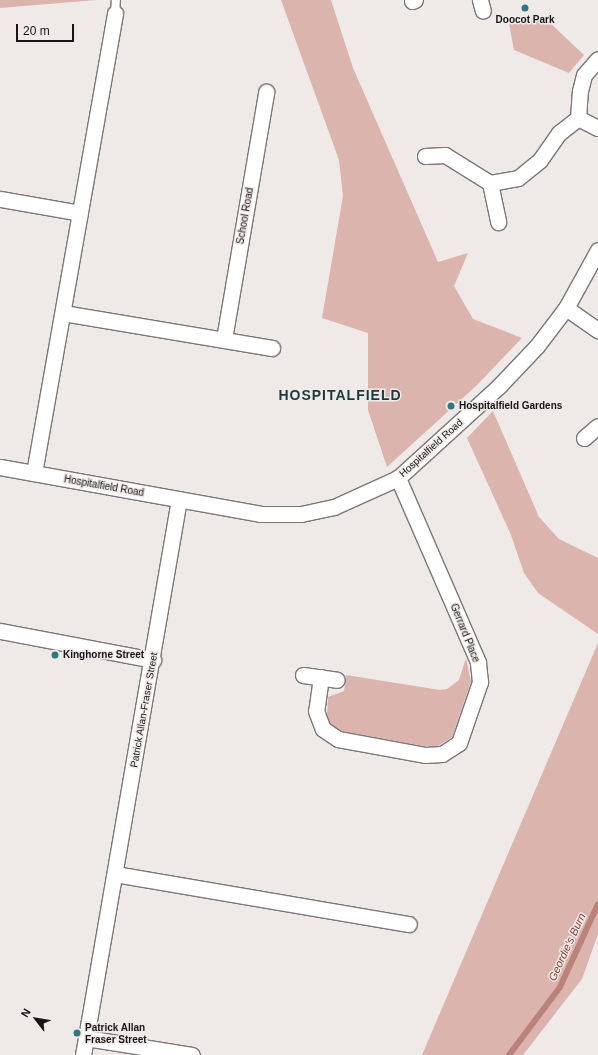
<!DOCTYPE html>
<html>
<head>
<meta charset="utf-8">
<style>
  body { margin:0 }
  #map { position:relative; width:598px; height:1055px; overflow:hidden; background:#efe9e8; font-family:Helvetica,sans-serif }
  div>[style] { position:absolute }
  .green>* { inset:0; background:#dcb4ae }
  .stream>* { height:6px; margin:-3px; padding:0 3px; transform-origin:3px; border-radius:3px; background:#bb827a }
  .roads { filter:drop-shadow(1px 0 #7c7776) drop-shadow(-1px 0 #7c7776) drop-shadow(0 1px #7c7776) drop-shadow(0 -1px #7c7776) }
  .lane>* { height:8px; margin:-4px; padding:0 4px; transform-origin:4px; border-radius:4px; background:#fff }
  .street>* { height:15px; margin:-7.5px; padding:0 7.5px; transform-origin:7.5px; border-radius:7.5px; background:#fff }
  .dots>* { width:11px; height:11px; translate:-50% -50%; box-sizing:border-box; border:2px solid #efe9e8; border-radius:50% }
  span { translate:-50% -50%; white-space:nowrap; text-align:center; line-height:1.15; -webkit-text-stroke:3px #efe9e8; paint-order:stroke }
  .poi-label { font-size:10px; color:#171515; font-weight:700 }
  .left { translate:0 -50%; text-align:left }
  .street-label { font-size:10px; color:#171515 }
  .water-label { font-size:11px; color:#873d35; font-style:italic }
  .district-label { font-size:14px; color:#183a3f; font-weight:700; letter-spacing:1px }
  .north { position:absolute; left:16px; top:999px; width:40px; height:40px; -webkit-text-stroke:3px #efe9e8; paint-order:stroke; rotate:301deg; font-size:11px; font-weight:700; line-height:16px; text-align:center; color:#171515 }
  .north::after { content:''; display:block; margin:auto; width:14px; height:18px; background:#171515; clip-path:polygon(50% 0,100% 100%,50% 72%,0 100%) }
  .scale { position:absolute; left:16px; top:24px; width:58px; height:18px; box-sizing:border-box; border:2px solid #171515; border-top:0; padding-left:5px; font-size:12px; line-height:14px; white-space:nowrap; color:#171515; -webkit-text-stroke:3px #efe9e8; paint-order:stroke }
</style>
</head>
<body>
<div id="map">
  <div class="green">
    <i style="clip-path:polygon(0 0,97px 0,0 8px)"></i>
    <i style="clip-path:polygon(281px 0,331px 0,353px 68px,438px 262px,468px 253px,454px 286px,473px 319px,522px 338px,476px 386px,387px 467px,368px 410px,368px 333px,322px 318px,343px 196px,339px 160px)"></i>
    <i style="clip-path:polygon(508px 18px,548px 21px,584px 55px,569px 73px,514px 50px)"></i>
    <i style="clip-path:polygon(493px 411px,539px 517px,559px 539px,598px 558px,598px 634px,538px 593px,524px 573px,511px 535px,467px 438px)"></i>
    <i style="clip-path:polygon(598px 643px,598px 934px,582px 979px,523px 1055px,422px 1055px)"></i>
    <i style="clip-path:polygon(466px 658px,471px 682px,452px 737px,438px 746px,423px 746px,341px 731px,331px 725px,327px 717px,328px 697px,344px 691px,346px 675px,440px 690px,447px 689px,459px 680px)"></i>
  </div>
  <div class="stream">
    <i style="left:509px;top:1055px;width:85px;rotate:-53.1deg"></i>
    <i style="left:560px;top:987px;width:91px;rotate:-65.4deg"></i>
  </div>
  <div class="roads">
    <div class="lane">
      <i style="left:115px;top:13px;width:13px;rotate:-86deg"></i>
    </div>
    <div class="street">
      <i style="left:480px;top:0;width:11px;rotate:75deg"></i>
      <i style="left:412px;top:1px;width:3px;rotate:-18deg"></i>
      <i style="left:578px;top:118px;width:22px;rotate:27deg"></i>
      <i style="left:425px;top:156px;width:20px;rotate:-3deg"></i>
      <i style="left:445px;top:155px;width:53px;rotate:31.9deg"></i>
      <i style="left:490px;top:183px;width:28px;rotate:-10deg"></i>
      <i style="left:518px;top:178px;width:28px;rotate:-39deg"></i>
      <i style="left:540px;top:160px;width:33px;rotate:-55deg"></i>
      <i style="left:559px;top:133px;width:24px;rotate:-38deg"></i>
      <i style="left:578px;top:118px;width:27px;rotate:-86deg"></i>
      <i style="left:580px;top:91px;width:16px;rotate:-76deg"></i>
      <i style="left:584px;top:75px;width:21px;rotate:-49deg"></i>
      <i style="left:490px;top:183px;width:40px;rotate:78deg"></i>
      <i style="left:0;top:199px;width:81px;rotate:9.9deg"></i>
      <i style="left:566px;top:308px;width:39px;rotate:35deg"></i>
      <i style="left:63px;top:313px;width:212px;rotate:9.5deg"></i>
      <i style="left:224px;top:339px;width:251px;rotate:-80.3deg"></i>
      <i style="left:584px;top:438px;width:18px;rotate:-41deg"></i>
      <i style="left:0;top:467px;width:264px;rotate:10.2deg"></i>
      <i style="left:260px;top:514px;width:41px"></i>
      <i style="left:301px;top:514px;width:34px;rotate:-12deg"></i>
      <i style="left:334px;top:507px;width:70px;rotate:-24.4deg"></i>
      <i style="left:398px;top:478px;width:137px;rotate:-42.3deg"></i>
      <i style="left:499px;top:386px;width:55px;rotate:-46.5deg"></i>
      <i style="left:537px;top:346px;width:48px;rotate:-52.7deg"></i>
      <i style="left:566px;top:308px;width:66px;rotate:-61.1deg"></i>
      <i style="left:34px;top:473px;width:467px;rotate:-80deg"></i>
      <i style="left:0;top:631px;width:156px;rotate:10.7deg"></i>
      <i style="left:303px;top:675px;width:34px;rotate:8deg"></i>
      <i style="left:321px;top:677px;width:34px;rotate:98deg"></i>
      <i style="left:316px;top:711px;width:19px;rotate:69deg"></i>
      <i style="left:323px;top:729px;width:18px;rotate:34deg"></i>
      <i style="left:338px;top:739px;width:88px;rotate:10.4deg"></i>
      <i style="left:425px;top:755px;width:17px;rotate:-3deg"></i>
      <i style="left:442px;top:754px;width:20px;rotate:-33deg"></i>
      <i style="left:459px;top:743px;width:65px;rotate:-71deg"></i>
      <i style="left:480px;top:682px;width:20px;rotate:-96deg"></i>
      <i style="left:478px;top:662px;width:201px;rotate:-113.5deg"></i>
      <i style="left:115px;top:874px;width:298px;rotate:9.7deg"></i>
      <i style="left:86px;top:1038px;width:107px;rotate:9.1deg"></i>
      <i style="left:83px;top:1055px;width:564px;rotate:-80.2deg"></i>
    </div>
  </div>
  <div class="dots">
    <i style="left:525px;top:8px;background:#307782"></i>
    <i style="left:451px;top:406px;background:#307782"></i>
    <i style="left:55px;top:655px;background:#307782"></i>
    <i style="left:77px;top:1033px;background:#307782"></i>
  </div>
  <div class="poi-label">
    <span style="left:525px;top:20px">Doocot Park</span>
    <span class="left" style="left:459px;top:406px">Hospitalfield Gardens</span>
    <span class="left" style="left:63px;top:655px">Kinghorne Street</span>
    <span class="left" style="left:85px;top:1033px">Patrick Allan<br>Fraser Street</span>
  </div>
  <div class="street-label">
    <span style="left:245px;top:216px;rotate:-80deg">School Road</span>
    <span style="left:431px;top:448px;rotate:-42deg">Hospitalfield Road</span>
    <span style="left:104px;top:486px;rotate:10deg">Hospitalfield Road</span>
    <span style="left:465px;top:633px;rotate:68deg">Gerrard Place</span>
    <span style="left:144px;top:710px;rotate:-80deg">Patrick Allan-Fraser Street</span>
  </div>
  <div class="water-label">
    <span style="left:567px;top:947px;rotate:-65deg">Geordie's Burn</span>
  </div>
  <div class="district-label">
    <span style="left:340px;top:395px">HOSPITALFIELD</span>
  </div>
  <div class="north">N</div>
  <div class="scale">20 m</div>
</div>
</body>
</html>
